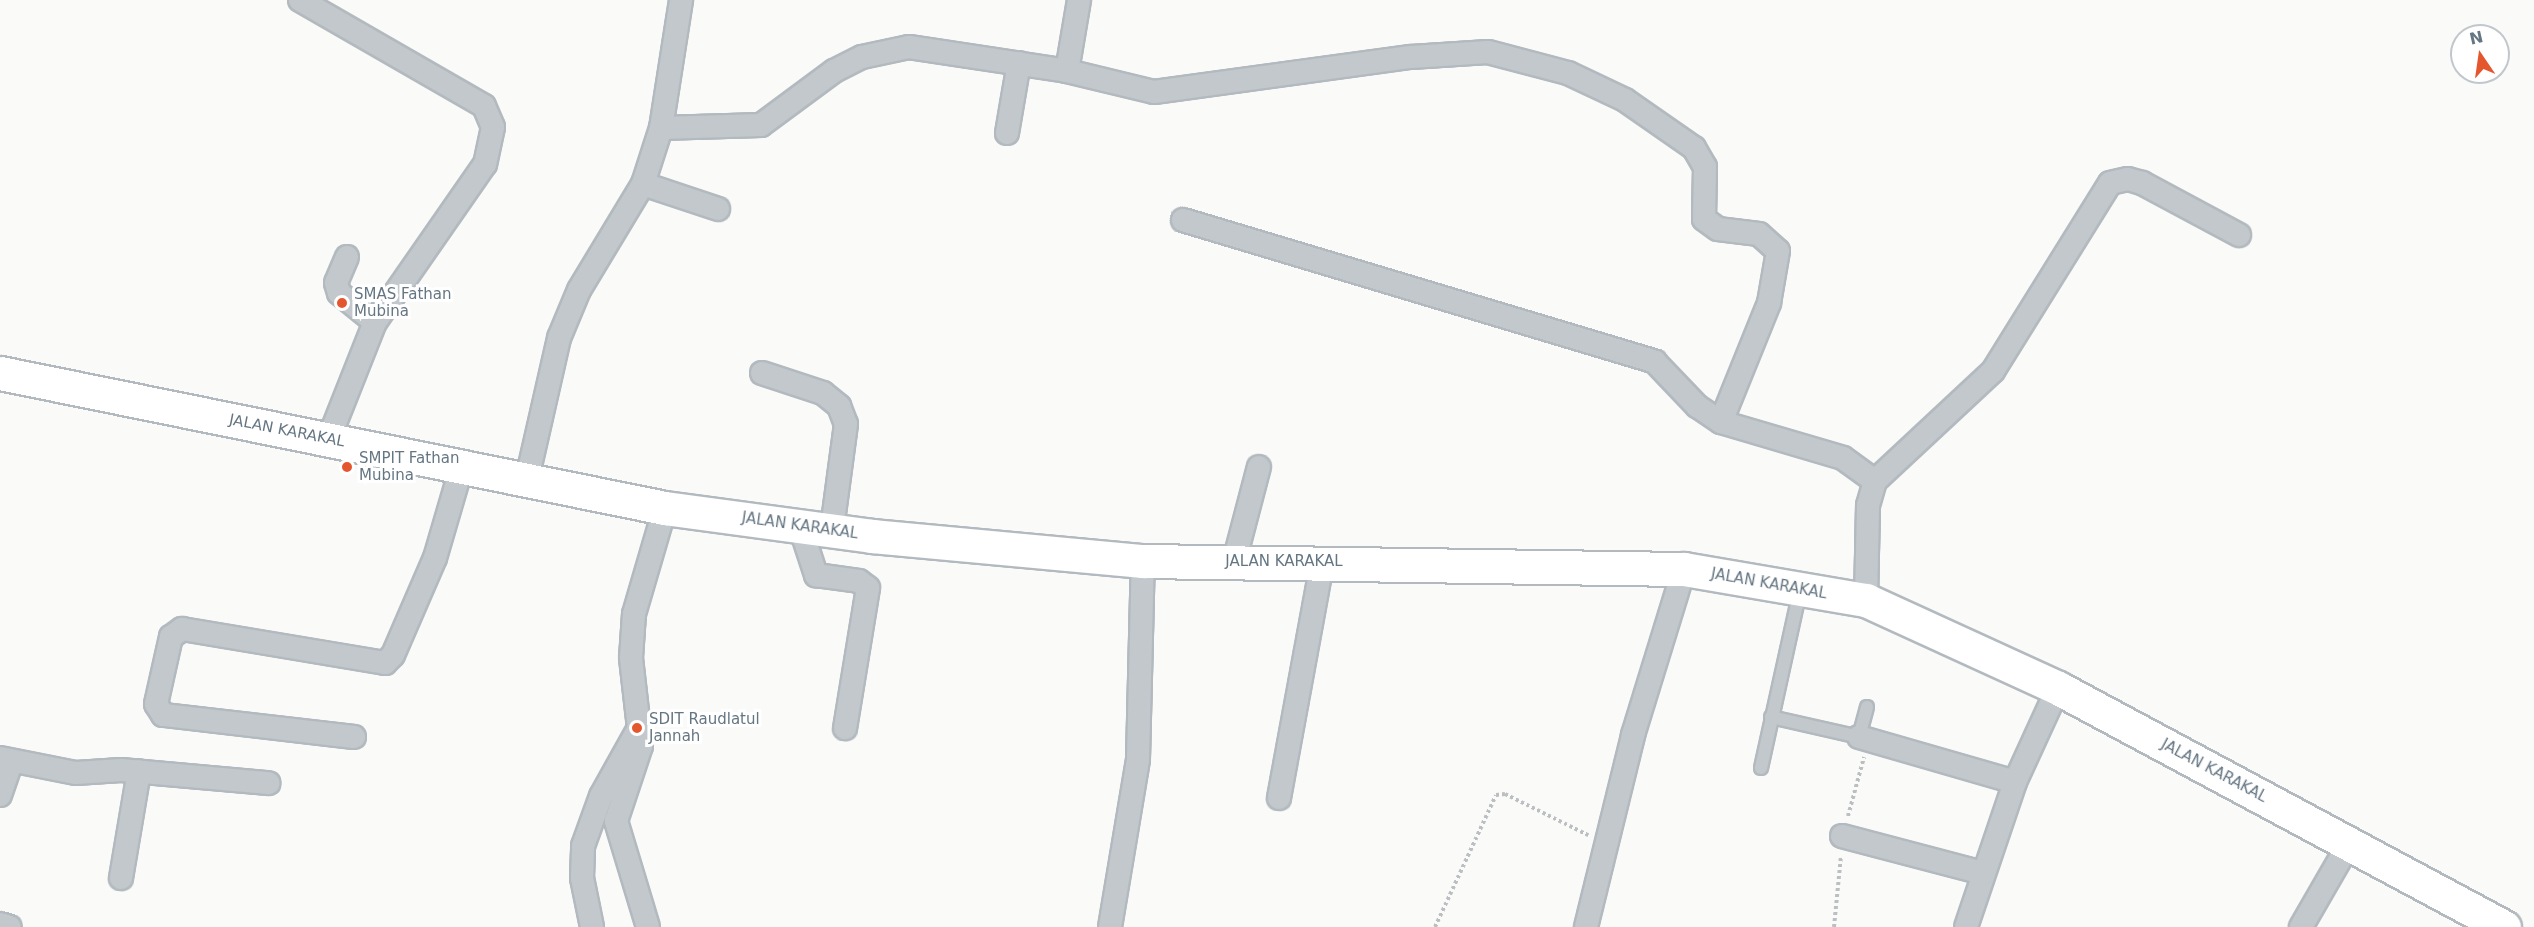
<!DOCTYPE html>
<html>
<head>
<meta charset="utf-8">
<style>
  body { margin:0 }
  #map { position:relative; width:2534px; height:927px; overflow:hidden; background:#fafaf8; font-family:"DejaVu Sans",sans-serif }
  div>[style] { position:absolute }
  .path>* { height:4px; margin-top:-2px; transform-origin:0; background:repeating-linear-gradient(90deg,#bbbfc2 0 3px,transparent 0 6px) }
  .roads { filter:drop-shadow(2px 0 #b3babf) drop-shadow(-2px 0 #b3babf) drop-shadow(0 2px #b3babf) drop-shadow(0 -2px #b3babf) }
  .service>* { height:12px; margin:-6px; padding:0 6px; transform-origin:6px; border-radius:6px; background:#c3c8cc }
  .minor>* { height:22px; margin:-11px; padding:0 11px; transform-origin:11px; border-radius:11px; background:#c3c8cc }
  .secondary>* { height:33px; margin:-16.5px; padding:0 16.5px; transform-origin:16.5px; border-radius:16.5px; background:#fff }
  .dots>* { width:16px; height:16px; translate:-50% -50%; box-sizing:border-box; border:3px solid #fff; border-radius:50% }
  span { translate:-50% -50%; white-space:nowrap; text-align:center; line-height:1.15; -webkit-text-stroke:6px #fff; paint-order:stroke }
  .poi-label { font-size:15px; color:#657683 }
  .left { translate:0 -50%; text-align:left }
  .street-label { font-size:15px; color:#657683 }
  .north { position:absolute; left:2450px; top:24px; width:60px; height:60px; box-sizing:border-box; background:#fff; border:2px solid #c1c8cd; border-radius:50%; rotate:347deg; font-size:16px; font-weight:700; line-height:24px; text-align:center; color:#657683 }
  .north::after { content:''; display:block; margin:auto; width:21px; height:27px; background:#e4572e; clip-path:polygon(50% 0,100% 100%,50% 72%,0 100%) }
</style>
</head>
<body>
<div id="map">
  <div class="path">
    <i style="left:1848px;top:816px;width:61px;rotate:-74.8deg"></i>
    <i style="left:1435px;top:927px;width:145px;rotate:-65.2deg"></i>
    <i style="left:1496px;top:795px;width:9px;rotate:-6deg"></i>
    <i style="left:1505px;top:794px;width:93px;rotate:26.3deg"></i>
    <i style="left:1834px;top:927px;width:71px;rotate:-84.4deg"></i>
  </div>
  <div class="roads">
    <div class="service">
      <i style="left:1771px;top:717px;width:90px;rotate:12.8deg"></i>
      <i style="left:1859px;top:737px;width:31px;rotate:-75deg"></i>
      <i style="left:1761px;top:768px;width:181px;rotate:-77.6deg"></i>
    </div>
    <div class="minor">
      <i style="left:300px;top:0;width:212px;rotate:29.9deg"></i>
      <i style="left:484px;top:106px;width:23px;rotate:67deg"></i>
      <i style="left:493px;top:127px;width:38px;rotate:102deg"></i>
      <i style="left:485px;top:164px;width:193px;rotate:124.8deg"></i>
      <i style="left:375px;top:322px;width:125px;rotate:111.6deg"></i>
      <i style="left:1067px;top:71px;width:72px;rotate:-80.4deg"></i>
      <i style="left:661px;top:128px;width:100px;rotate:-1.7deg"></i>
      <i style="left:761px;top:125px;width:91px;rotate:-36.5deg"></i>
      <i style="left:834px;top:71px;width:31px;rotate:-27deg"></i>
      <i style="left:862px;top:57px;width:48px;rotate:-12deg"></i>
      <i style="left:909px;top:47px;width:160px;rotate:8.6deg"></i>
      <i style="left:1067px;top:71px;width:89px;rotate:13.6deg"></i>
      <i style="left:1154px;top:92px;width:259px;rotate:-7.8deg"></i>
      <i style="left:1411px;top:57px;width:77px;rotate:-3.7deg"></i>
      <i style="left:1488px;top:52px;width:83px;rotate:14.7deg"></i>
      <i style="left:1568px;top:73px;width:63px;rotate:25.3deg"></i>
      <i style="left:1625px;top:100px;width:84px;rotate:34.8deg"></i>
      <i style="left:1694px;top:148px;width:22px;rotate:60deg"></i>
      <i style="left:1705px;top:167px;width:52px;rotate:91.1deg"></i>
      <i style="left:1704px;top:219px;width:17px;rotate:36deg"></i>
      <i style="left:1718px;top:229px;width:41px;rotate:7deg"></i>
      <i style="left:1759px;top:234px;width:25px;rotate:42deg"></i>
      <i style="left:1778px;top:251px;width:53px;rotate:99.8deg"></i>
      <i style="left:1769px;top:303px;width:128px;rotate:112deg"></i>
      <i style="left:1007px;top:133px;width:71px;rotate:-80.3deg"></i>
      <i style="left:643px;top:184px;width:79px;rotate:18.4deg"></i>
      <i style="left:1183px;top:220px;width:493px;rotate:16.7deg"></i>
      <i style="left:1655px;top:362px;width:61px;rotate:46.3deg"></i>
      <i style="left:1697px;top:406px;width:29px;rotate:34deg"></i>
      <i style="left:1721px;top:422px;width:127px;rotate:16.4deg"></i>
      <i style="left:1843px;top:458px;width:39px;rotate:36deg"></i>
      <i style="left:1875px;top:481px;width:26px;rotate:106deg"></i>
      <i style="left:1868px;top:506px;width:94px;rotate:91.2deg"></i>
      <i style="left:347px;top:257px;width:28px;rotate:113deg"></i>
      <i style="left:336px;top:283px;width:10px;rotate:73deg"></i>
      <i style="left:339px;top:293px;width:46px;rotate:38.9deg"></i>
      <i style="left:762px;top:373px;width:64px;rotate:18.2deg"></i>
      <i style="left:823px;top:393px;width:21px;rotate:39deg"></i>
      <i style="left:839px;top:406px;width:19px;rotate:69deg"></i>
      <i style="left:846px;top:424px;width:106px;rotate:97.6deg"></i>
      <i style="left:527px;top:479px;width:145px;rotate:-77.2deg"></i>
      <i style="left:559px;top:338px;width:52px;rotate:-67.4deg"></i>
      <i style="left:579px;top:290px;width:124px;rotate:-58.9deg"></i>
      <i style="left:643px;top:184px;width:59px;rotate:-72.2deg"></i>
      <i style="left:661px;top:128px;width:130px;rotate:-81.1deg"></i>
      <i style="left:1875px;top:481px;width:161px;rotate:-43deg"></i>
      <i style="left:1993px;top:371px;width:221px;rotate:-58.1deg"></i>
      <i style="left:2110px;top:183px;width:18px;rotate:-13deg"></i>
      <i style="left:2128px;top:179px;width:15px;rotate:16deg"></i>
      <i style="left:2142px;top:183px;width:110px;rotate:28.2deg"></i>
      <i style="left:800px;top:526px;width:52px;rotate:71.9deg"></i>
      <i style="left:816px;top:575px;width:43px;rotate:7.9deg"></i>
      <i style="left:859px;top:581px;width:11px;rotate:38deg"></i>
      <i style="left:868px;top:588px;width:142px;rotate:99.3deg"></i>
      <i style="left:1234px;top:562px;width:98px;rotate:-75.3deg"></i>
      <i style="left:354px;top:737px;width:192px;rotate:-173.4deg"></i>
      <i style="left:163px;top:715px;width:13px;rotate:-122deg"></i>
      <i style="left:156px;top:704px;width:69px;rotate:-77.4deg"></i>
      <i style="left:171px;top:637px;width:14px;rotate:-36deg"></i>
      <i style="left:182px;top:629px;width:206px;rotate:9.5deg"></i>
      <i style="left:385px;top:663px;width:11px;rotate:-45deg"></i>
      <i style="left:393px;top:655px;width:106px;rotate:-66.6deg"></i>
      <i style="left:435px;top:558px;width:93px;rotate:-73.7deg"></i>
      <i style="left:1859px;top:737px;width:162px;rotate:16.1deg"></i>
      <i style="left:0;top:758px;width:77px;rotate:11.2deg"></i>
      <i style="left:76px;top:773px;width:45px;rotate:-3.8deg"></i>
      <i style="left:121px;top:770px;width:148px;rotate:5.1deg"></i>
      <i style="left:0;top:795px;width:36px;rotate:-71deg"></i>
      <i style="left:1279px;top:798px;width:239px;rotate:-79.6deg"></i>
      <i style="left:1842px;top:836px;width:146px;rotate:14.7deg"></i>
      <i style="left:121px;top:878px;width:108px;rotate:-80.4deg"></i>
      <i style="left:0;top:924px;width:10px;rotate:17deg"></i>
      <i style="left:592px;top:927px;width:50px;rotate:-101.5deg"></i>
      <i style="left:582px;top:878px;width:32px;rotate:-88deg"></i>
      <i style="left:583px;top:846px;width:53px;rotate:-70.2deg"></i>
      <i style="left:601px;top:796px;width:78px;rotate:-60.8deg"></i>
      <i style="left:648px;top:927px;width:111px;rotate:-106.8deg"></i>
      <i style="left:616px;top:821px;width:79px;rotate:-71.6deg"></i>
      <i style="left:641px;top:746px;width:89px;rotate:-96.5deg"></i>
      <i style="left:631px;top:658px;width:44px;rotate:-86.1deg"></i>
      <i style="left:634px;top:614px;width:110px;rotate:-73.7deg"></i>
      <i style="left:1110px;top:927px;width:170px;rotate:-80.5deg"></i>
      <i style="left:1138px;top:759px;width:198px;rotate:-88.6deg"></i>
      <i style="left:1586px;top:927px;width:198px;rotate:-76.2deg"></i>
      <i style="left:1633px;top:735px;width:174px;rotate:-72.9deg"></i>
      <i style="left:1966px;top:927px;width:153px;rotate:-71.3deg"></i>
      <i style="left:2015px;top:782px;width:103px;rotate:-65.4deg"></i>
      <i style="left:2301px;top:927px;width:96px;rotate:-60deg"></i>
    </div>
    <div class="secondary">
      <i style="left:0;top:373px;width:679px;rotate:11.48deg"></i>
      <i style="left:665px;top:508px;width:209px;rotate:7.7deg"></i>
      <i style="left:872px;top:536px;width:272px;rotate:5.3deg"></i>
      <i style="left:1143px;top:561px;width:541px;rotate:0.85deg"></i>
      <i style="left:1684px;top:569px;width:185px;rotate:9.7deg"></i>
      <i style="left:1866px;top:600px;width:211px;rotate:24.6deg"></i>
      <i style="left:2058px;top:688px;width:506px;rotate:28.19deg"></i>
    </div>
  </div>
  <div class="dots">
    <i style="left:342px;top:303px;background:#e4572e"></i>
    <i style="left:347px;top:467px;background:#e4572e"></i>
    <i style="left:637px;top:728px;background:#e4572e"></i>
  </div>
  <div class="poi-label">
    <span class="left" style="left:354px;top:303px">SMAS Fathan<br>Mubina</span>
    <span class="left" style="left:359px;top:467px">SMPIT Fathan<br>Mubina</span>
    <span class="left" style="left:649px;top:728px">SDIT Raudlatul<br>Jannah</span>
  </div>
  <div class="street-label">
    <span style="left:287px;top:431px;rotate:11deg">JALAN KARAKAL</span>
    <span style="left:800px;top:526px;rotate:8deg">JALAN KARAKAL</span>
    <span style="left:1284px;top:562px">JALAN KARAKAL</span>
    <span style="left:1769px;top:584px;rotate:10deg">JALAN KARAKAL</span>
    <span style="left:2214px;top:771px;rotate:28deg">JALAN KARAKAL</span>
  </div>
  <div class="north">N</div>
</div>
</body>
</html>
